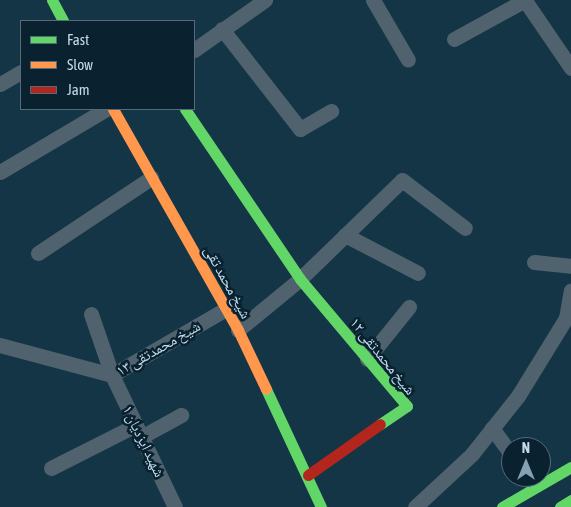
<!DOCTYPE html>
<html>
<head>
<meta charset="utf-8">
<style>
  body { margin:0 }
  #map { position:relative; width:571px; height:507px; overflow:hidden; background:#143546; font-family:"Asap Condensed","Noto Naskh Arabic",sans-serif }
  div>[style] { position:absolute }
  .street>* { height:15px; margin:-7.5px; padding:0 7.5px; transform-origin:7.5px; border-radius:7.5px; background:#50626d }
  .fast>* { height:11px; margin:-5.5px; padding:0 5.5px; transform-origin:5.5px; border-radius:5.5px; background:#63d668 }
  .slow>* { height:11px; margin:-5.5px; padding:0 5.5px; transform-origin:5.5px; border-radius:5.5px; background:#ff974d }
  .jam>* { height:11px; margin:-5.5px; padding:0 5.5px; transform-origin:5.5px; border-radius:5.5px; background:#b3261e }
  span { translate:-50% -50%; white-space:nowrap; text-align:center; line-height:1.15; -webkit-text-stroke:5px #0a212f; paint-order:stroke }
  .street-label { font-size:15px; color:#c0dbee }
  .legend { position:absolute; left:20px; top:20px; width:175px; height:90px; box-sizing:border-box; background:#0a212f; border:1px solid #536b7b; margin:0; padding:6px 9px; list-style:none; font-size:15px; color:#c0dbee }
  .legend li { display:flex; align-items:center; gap:10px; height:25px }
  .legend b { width:25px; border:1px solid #536b7b }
  .north { position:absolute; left:501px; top:437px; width:50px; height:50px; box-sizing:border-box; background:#0a212f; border:1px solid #536b7b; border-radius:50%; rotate:0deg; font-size:14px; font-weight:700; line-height:20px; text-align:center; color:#c0dbee }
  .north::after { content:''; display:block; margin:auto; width:18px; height:22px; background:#84a1b3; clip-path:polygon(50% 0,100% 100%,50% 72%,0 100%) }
</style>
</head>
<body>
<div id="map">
  <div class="street">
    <i style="left:373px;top:0;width:69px;rotate:59.7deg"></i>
    <i style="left:526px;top:2px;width:80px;rotate:55.7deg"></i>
    <i style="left:222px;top:29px;width:127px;rotate:52deg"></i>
    <i style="left:300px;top:129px;width:36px;rotate:-30deg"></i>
    <i style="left:454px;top:39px;width:81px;rotate:-28.8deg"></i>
    <i style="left:194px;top:50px;width:87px;rotate:-35.2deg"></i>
    <i style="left:0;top:84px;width:24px;rotate:-30deg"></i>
    <i style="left:0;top:172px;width:123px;rotate:-30.7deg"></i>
    <i style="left:345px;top:235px;width:82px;rotate:27.5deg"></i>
    <i style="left:38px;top:253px;width:136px;rotate:-33.6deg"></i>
    <i style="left:534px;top:262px;width:37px;rotate:6deg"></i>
    <i style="left:91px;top:314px;width:65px;rotate:71deg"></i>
    <i style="left:112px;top:375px;width:146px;rotate:64.5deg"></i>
    <i style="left:238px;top:330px;width:80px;rotate:-39.4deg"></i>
    <i style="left:300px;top:279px;width:142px;rotate:-44.1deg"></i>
    <i style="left:402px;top:180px;width:79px;rotate:37.3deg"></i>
    <i style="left:0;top:345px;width:116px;rotate:15deg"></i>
    <i style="left:112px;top:375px;width:132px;rotate:-30.1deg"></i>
    <i style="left:367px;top:359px;width:67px;rotate:-51.1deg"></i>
    <i style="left:492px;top:428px;width:32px;rotate:54deg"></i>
    <i style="left:141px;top:437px;width:46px;rotate:-28.8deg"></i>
    <i style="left:51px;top:468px;width:95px;rotate:-26.8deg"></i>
    <i style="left:415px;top:507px;width:78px;rotate:-42.9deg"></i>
    <i style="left:472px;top:454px;width:74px;rotate:-51.6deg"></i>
    <i style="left:518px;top:396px;width:92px;rotate:-58.4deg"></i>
    <i style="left:566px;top:318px;width:28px;rotate:-80deg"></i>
  </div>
  <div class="fast">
    <i style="left:52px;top:0;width:24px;rotate:62deg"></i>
    <i style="left:185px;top:109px;width:205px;rotate:55.9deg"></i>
    <i style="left:300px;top:279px;width:166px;rotate:49.9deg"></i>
    <i style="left:407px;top:406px;width:32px;rotate:146deg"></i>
    <i style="left:266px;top:389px;width:130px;rotate:65deg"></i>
    <i style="left:502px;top:507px;width:80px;rotate:-30.1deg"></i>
    <i style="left:560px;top:507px;width:13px;rotate:-32deg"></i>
  </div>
  <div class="slow">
    <i style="left:113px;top:109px;width:254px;rotate:60.5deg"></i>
    <i style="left:238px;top:330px;width:65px;rotate:64.6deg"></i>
  </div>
  <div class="jam">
    <i style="left:308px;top:475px;width:88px;rotate:-35.3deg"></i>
  </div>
  <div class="street-label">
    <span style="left:228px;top:282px;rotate:61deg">شیخ محمد تقی</span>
    <span style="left:158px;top:348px;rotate:-30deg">شیخ محمدتقی ۱۳</span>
    <span style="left:383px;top:356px;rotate:51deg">شیخ محمدتقی ۱۲</span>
    <span style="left:144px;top:441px;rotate:64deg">شهید ایزدیان ۱</span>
  </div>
  <ul class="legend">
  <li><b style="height:6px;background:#63d668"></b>Fast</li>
  <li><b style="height:6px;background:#ff974d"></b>Slow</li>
  <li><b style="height:6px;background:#b3261e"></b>Jam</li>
  </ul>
  <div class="north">N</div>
</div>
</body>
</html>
